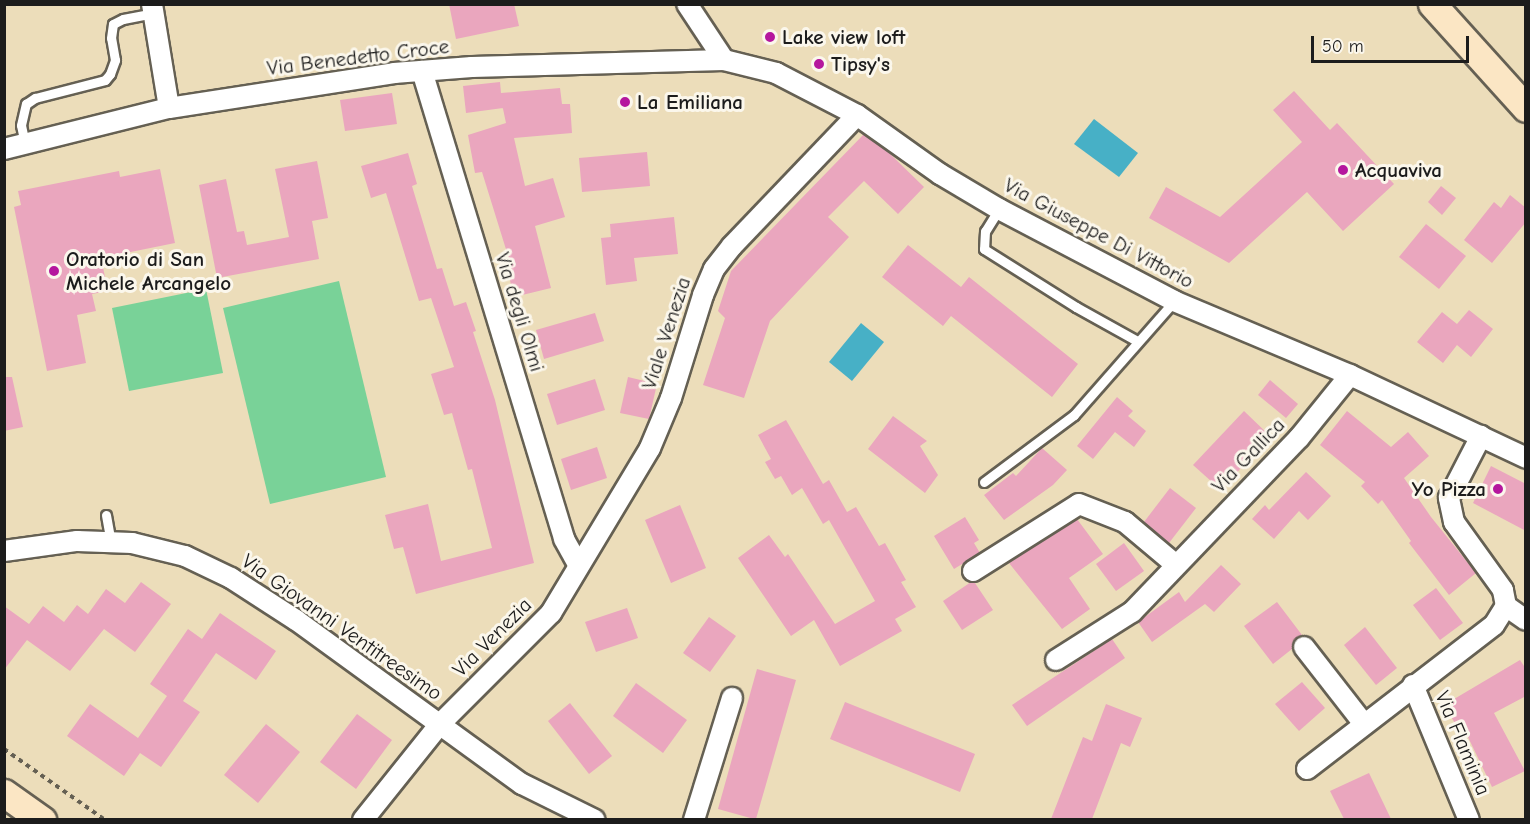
<!DOCTYPE html>
<html>
<head>
<meta charset="utf-8">
<style>
  body { margin:0 }
  #map { position:relative; width:1530px; height:824px; overflow:hidden; background:#ecddba; font-family:"Comic Neue",sans-serif }
  div>[style] { position:absolute }
  .green>* { inset:0; background:#79d298 }
  .water>* { inset:0; background:#47b0c6 }
  .building>* { inset:0; background:#eaa6be }
  .path>* { height:4px; margin-top:-2px; transform-origin:0; background:repeating-linear-gradient(90deg,#656053 0 4.5px,transparent 0 9px) }
  .roads { filter:drop-shadow(2px 0 #656053) drop-shadow(-2px 0 #656053) drop-shadow(0 2px #656053) drop-shadow(0 -2px #656053) }
  .lane>* { height:9px; margin:-4.5px; padding:0 4.5px; transform-origin:4.5px; border-radius:4.5px; background:#fff }
  .street>* { height:20px; margin:-10px; padding:0 10px; transform-origin:10px; border-radius:10px; background:#fff }
  .secondary>* { height:27px; margin:-13.5px; padding:0 13.5px; transform-origin:13.5px; border-radius:13.5px; background:#fbe6c4 }
  .dots>* { width:16px; height:16px; translate:-50% -50%; box-sizing:border-box; border:3px solid #fbf7ec; border-radius:50% }
  span { translate:-50% -50%; white-space:nowrap; text-align:center; line-height:1.15; -webkit-text-stroke:6px #fbf7ec; paint-order:stroke }
  .poi-label { font-size:21px; color:#1c1c1c; font-weight:700 }
  .left { translate:0 -50%; text-align:left }
  .right { translate:-100% -50%; text-align:right }
  .street-label { font-size:21px; color:#1c1c1c }
  .frame { position:absolute; inset:0; border:6px solid #1c1c1c; pointer-events:none }
  .scale { position:absolute; left:1311px; top:36px; width:158px; height:27px; box-sizing:border-box; border:3px solid #1c1c1c; border-top:0; padding-left:8px; font-size:18px; line-height:21px; white-space:nowrap; color:#1c1c1c; -webkit-text-stroke:4px #fbf7ec; paint-order:stroke }
</style>
</head>
<body>
<div id="map">
  <div class="green">
    <i style="clip-path:polygon(339px 281px,386px 477px,270px 504px,223px 308px)"></i>
    <i style="clip-path:polygon(206px 289px,223px 373px,129px 391px,112px 308px)"></i>
  </div>
  <div class="water">
    <i style="clip-path:polygon(1094px 119px,1138px 153px,1119px 177px,1074px 144px)"></i>
    <i style="clip-path:polygon(861px 323px,884px 342px,852px 381px,829px 362px)"></i>
  </div>
  <div class="building">
    <i style="clip-path:polygon(449px 4px,514px 4px,519px 26px,456px 39px)"></i>
    <i style="clip-path:polygon(500px 82px,501px 93px,560px 88px,562px 104px,570px 104px,572px 133px,514px 138px,525px 186px,553px 178px,565px 217px,535px 226px,551px 288px,514px 297px,505px 260px,509px 259px,482px 172px,475px 173px,468px 135px,506px 123px,502px 104px,503px 108px,466px 113px,463px 86px)"></i>
    <i style="clip-path:polygon(1294px 91px,1330px 130px,1337px 123px,1394px 184px,1343px 231px,1307px 192px,1229px 263px,1149px 218px,1166px 187px,1220px 217px,1302px 142px,1273px 110px)"></i>
    <i style="clip-path:polygon(392px 93px,397px 124px,345px 131px,340px 100px)"></i>
    <i style="clip-path:polygon(864px 134px,885px 149px,924px 187px,898px 214px,864px 181px,828px 217px,849px 237px,770px 321px,744px 398px,703px 385px,725px 318px,718px 311px,731px 271px)"></i>
    <i style="clip-path:polygon(647px 152px,650px 186px,582px 192px,579px 158px)"></i>
    <i style="clip-path:polygon(408px 153px,417px 184px,412px 186px,437px 269px,442px 268px,454px 306px,466px 302px,476px 331px,473px 332px,495px 400px,534px 563px,416px 594px,403px 547px,394px 549px,385px 515px,428px 504px,441px 561px,492px 548px,472px 469px,468px 470px,452px 413px,444px 415px,431px 374px,454px 367px,431px 298px,419px 301px,386px 193px,371px 198px,361px 166px)"></i>
    <i style="clip-path:polygon(317px 161px,328px 218px,312px 221px,319px 259px,217px 278px,199px 185px,226px 179px,237px 232px,244px 231px,247px 245px,289px 237px,275px 169px)"></i>
    <i style="clip-path:polygon(160px 169px,175px 243px,101px 258px,108px 291px,92px 294px,96px 311px,77px 315px,86px 363px,47px 371px,14px 207px,21px 205px,18px 191px,119px 171px,120px 177px)"></i>
    <i style="clip-path:polygon(1441px 186px,1456px 198px,1442px 215px,1428px 202px)"></i>
    <i style="clip-path:polygon(1510px 195px,1526px 208px,1526px 222px,1492px 263px,1464px 240px,1494px 202px,1501px 208px)"></i>
    <i style="clip-path:polygon(674px 217px,678px 254px,634px 258px,637px 281px,606px 285px,601px 238px,611px 237px,610px 224px)"></i>
    <i style="clip-path:polygon(1426px 224px,1466px 256px,1439px 289px,1399px 257px)"></i>
    <i style="clip-path:polygon(908px 245px,961px 287px,969px 277px,1078px 364px,1052px 397px,951px 316px,943px 326px,882px 277px)"></i>
    <i style="clip-path:polygon(1469px 310px,1493px 329px,1471px 357px,1457px 345px,1443px 363px,1417px 342px,1442px 312px,1457px 324px)"></i>
    <i style="clip-path:polygon(595px 313px,604px 341px,544px 359px,536px 330px)"></i>
    <i style="clip-path:polygon(4px 377px,12px 377px,23px 427px,4px 431px)"></i>
    <i style="clip-path:polygon(628px 377px,657px 384px,649px 419px,620px 413px)"></i>
    <i style="clip-path:polygon(595px 379px,605px 410px,557px 425px,547px 394px)"></i>
    <i style="clip-path:polygon(1270px 380px,1298px 404px,1286px 418px,1258px 395px)"></i>
    <i style="clip-path:polygon(1117px 397px,1133px 411px,1128px 416px,1146px 431px,1134px 447px,1115px 432px,1093px 459px,1077px 446px)"></i>
    <i style="clip-path:polygon(1244px 411px,1270px 436px,1221px 490px,1193px 465px)"></i>
    <i style="clip-path:polygon(1347px 411px,1391px 447px,1408px 432px,1429px 456px,1404px 478px,1431px 517px,1476px 573px,1449px 595px,1409px 543px,1411px 541px,1382px 500px,1378px 504px,1361px 486px,1365px 482px,1320px 445px)"></i>
    <i style="clip-path:polygon(893px 416px,927px 441px,920px 446px,938px 475px,925px 493px,868px 449px)"></i>
    <i style="clip-path:polygon(786px 420px,823px 484px,829px 480px,847px 512px,856px 507px,879px 546px,885px 543px,906px 580px,901px 582px,916px 607px,895px 619px,902px 631px,840px 666px,814px 620px,791px 636px,738px 558px,769px 535px,785px 557px,788px 554px,835px 624px,875px 601px,829px 520px,823px 524px,802px 488px,792px 495px,781px 476px,775px 479px,765px 462px,771px 459px,758px 435px)"></i>
    <i style="clip-path:polygon(597px 447px,607px 478px,571px 490px,561px 459px)"></i>
    <i style="clip-path:polygon(1042px 448px,1067px 470px,1053px 485px,1004px 520px,984px 495px,1013px 473px,1016px 476px)"></i>
    <i style="clip-path:polygon(1491px 466px,1526px 484px,1526px 531px,1473px 503px)"></i>
    <i style="clip-path:polygon(1306px 472px,1331px 496px,1308px 520px,1299px 511px,1274px 539px,1252px 519px,1265px 505px,1269px 510px)"></i>
    <i style="clip-path:polygon(1170px 488px,1196px 508px,1169px 543px,1144px 522px)"></i>
    <i style="clip-path:polygon(680px 505px,706px 568px,671px 583px,645px 520px)"></i>
    <i style="clip-path:polygon(965px 517px,979px 540px,974px 543px,980px 553px,954px 569px,934px 536px)"></i>
    <i style="clip-path:polygon(1077px 519px,1103px 554px,1069px 578px,1090px 609px,1062px 629px,1009px 563px)"></i>
    <i style="clip-path:polygon(1124px 543px,1144px 571px,1116px 591px,1096px 564px)"></i>
    <i style="clip-path:polygon(1221px 565px,1241px 584px,1214px 612px,1205px 604px,1152px 642px,1138px 622px,1179px 592px,1185px 602px)"></i>
    <i style="clip-path:polygon(141px 582px,171px 604px,135px 652px,104px 629px,70px 671px,27px 640px,4px 670px,4px 606px,29px 624px,43px 606px,64px 622px,77px 605px,88px 614px,106px 589px,125px 603px)"></i>
    <i style="clip-path:polygon(971px 582px,975px 583px,993px 610px,962px 630px,943px 601px)"></i>
    <i style="clip-path:polygon(1436px 588px,1463px 623px,1440px 640px,1413px 605px)"></i>
    <i style="clip-path:polygon(1277px 602px,1302px 635px,1293px 642px,1292px 649px,1273px 664px,1244px 626px)"></i>
    <i style="clip-path:polygon(627px 608px,638px 638px,596px 652px,585px 622px)"></i>
    <i style="clip-path:polygon(220px 613px,276px 651px,256px 680px,216px 653px,183px 701px,200px 712px,161px 767px,140px 753px,124px 776px,67px 736px,90px 704px,138px 738px,167px 696px,150px 684px,188px 629px,202px 639px)"></i>
    <i style="clip-path:polygon(709px 617px,736px 636px,710px 672px,683px 653px)"></i>
    <i style="clip-path:polygon(1365px 627px,1397px 668px,1376px 685px,1344px 645px)"></i>
    <i style="clip-path:polygon(1112px 639px,1125px 658px,1027px 726px,1012px 705px)"></i>
    <i style="clip-path:polygon(1520px 660px,1526px 669px,1526px 696px,1494px 713px,1525px 771px,1492px 787px,1466px 733px,1462px 735px,1444px 705px)"></i>
    <i style="clip-path:polygon(757px 669px,796px 680px,756px 819px,754px 819px,718px 809px)"></i>
    <i style="clip-path:polygon(1302px 682px,1325px 708px,1299px 731px,1275px 704px)"></i>
    <i style="clip-path:polygon(636px 683px,687px 720px,663px 753px,613px 716px)"></i>
    <i style="clip-path:polygon(845px 702px,975px 754px,960px 792px,830px 739px)"></i>
    <i style="clip-path:polygon(570px 703px,612px 756px,589px 774px,548px 721px)"></i>
    <i style="clip-path:polygon(1106px 704px,1142px 718px,1130px 747px,1121px 743px,1092px 819px,1051px 819px,1083px 737px,1092px 741px)"></i>
    <i style="clip-path:polygon(357px 714px,392px 740px,356px 789px,320px 762px)"></i>
    <i style="clip-path:polygon(266px 724px,300px 752px,258px 803px,224px 775px)"></i>
    <i style="clip-path:polygon(1369px 773px,1391px 819px,1344px 819px,1330px 791px)"></i>
  </div>
  <div class="path">
    <i style="left:4px;top:749px;width:123px;rotate:35.1deg"></i>
  </div>
  <div class="roads">
    <div class="lane">
      <i style="left:25px;top:144px;width:19px;rotate:-102deg"></i>
      <i style="left:21px;top:125px;width:22px;rotate:-77deg"></i>
      <i style="left:26px;top:104px;width:11px;rotate:-34deg"></i>
      <i style="left:35px;top:98px;width:72px;rotate:-14.4deg"></i>
      <i style="left:105px;top:80px;width:8px;rotate:-50deg"></i>
      <i style="left:110px;top:74px;width:15px;rotate:-70deg"></i>
      <i style="left:115px;top:60px;width:22px;rotate:-100deg"></i>
      <i style="left:111px;top:38px;width:14px;rotate:-82deg"></i>
      <i style="left:113px;top:24px;width:11px;rotate:-27deg"></i>
      <i style="left:123px;top:19px;width:31px;rotate:-11deg"></i>
      <i style="left:999px;top:209px;width:26px;rotate:122deg"></i>
      <i style="left:985px;top:231px;width:18px;rotate:93deg"></i>
      <i style="left:984px;top:249px;width:109px;rotate:32.2deg"></i>
      <i style="left:1076px;top:307px;width:70px;rotate:29.1deg"></i>
      <i style="left:984px;top:482px;width:112px;rotate:-36.7deg"></i>
      <i style="left:1074px;top:415px;width:152px;rotate:-48.7deg"></i>
      <i style="left:106px;top:515px;width:27px;rotate:80deg"></i>
    </div>
    <div class="street">
      <i style="left:152px;top:4px;width:105px;rotate:80.7deg"></i>
      <i style="left:687px;top:4px;width:67px;rotate:56.5deg"></i>
      <i style="left:422px;top:71px;width:489px;rotate:73.1deg"></i>
      <i style="left:564px;top:539px;width:29px;rotate:61deg"></i>
      <i style="left:4px;top:149px;width:170px;rotate:-14deg"></i>
      <i style="left:169px;top:108px;width:228px;rotate:-8.8deg"></i>
      <i style="left:394px;top:73px;width:78px;rotate:-4.4deg"></i>
      <i style="left:472px;top:67px;width:252px;rotate:-1.6deg"></i>
      <i style="left:724px;top:60px;width:54px;rotate:14deg"></i>
      <i style="left:776px;top:73px;width:91px;rotate:27.4deg"></i>
      <i style="left:857px;top:115px;width:102px;rotate:35.4deg"></i>
      <i style="left:940px;top:174px;width:69px;rotate:30.7deg"></i>
      <i style="left:999px;top:209px;width:198px;rotate:27.7deg"></i>
      <i style="left:1174px;top:301px;width:191px;rotate:22.8deg"></i>
      <i style="left:1350px;top:375px;width:195px;rotate:25.2deg"></i>
      <i style="left:4px;top:551px;width:74px;rotate:-7.8deg"></i>
      <i style="left:77px;top:541px;width:55px;rotate:2.1deg"></i>
      <i style="left:132px;top:543px;width:55px;rotate:13.8deg"></i>
      <i style="left:185px;top:556px;width:51px;rotate:25.6deg"></i>
      <i style="left:231px;top:578px;width:77px;rotate:32.9deg"></i>
      <i style="left:296px;top:620px;width:279px;rotate:36deg"></i>
      <i style="left:522px;top:784px;width:81px;rotate:26.3deg"></i>
      <i style="left:973px;top:571px;width:125px;rotate:-32.3deg"></i>
      <i style="left:1079px;top:504px;width:49px;rotate:21.4deg"></i>
      <i style="left:1125px;top:522px;width:67px;rotate:40.1deg"></i>
      <i style="left:1506px;top:606px;width:24px;rotate:35deg"></i>
      <i style="left:1304px;top:647px;width:98px;rotate:52.1deg"></i>
      <i style="left:1056px;top:660px;width:90px;rotate:-32.3deg"></i>
      <i style="left:1132px;top:612px;width:241px;rotate:-46.2deg"></i>
      <i style="left:1299px;top:438px;width:81px;rotate:-51deg"></i>
      <i style="left:1413px;top:685px;width:146px;rotate:67.5deg"></i>
      <i style="left:1307px;top:769px;width:236px;rotate:-37.6deg"></i>
      <i style="left:1494px;top:625px;width:22px;rotate:-58deg"></i>
      <i style="left:1506px;top:606px;width:16px;rotate:-101deg"></i>
      <i style="left:1503px;top:590px;width:84px;rotate:-125.8deg"></i>
      <i style="left:1454px;top:522px;width:25px;rotate:-102deg"></i>
      <i style="left:1449px;top:498px;width:70px;rotate:-62.7deg"></i>
      <i style="left:363px;top:820px;width:123px;rotate:-51.3deg"></i>
      <i style="left:440px;top:724px;width:157px;rotate:-45deg"></i>
      <i style="left:551px;top:613px;width:192px;rotate:-59deg"></i>
      <i style="left:650px;top:448px;width:54px;rotate:-67.2deg"></i>
      <i style="left:671px;top:398px;width:108px;rotate:-72.7deg"></i>
      <i style="left:703px;top:295px;width:28px;rotate:-67deg"></i>
      <i style="left:714px;top:269px;width:29px;rotate:-52deg"></i>
      <i style="left:732px;top:246px;width:181px;rotate:-46.3deg"></i>
      <i style="left:694px;top:820px;width:128px;rotate:-72.7deg"></i>
    </div>
    <div class="secondary">
      <i style="left:1432px;top:4px;width:140px;rotate:47.9deg"></i>
      <i style="left:4px;top:793px;width:47px;rotate:35.4deg"></i>
    </div>
  </div>
  <div class="dots">
    <i style="left:770px;top:37px;background:#b5179e"></i>
    <i style="left:819px;top:64px;background:#b5179e"></i>
    <i style="left:625px;top:102px;background:#b5179e"></i>
    <i style="left:1343px;top:170px;background:#b5179e"></i>
    <i style="left:54px;top:271px;background:#b5179e"></i>
    <i style="left:1498px;top:489px;background:#b5179e"></i>
  </div>
  <div class="poi-label">
    <span class="left" style="left:782px;top:37px">Lake view loft</span>
    <span class="left" style="left:831px;top:64px">Tipsy's</span>
    <span class="left" style="left:637px;top:102px">La Emiliana</span>
    <span class="left" style="left:1355px;top:170px">Acquaviva</span>
    <span class="left" style="left:66px;top:271px">Oratorio di San<br>Michele Arcangelo</span>
    <span class="right" style="left:1486px;top:489px">Yo Pizza</span>
  </div>
  <div class="street-label">
    <span style="left:358px;top:57px;rotate:-7deg">Via Benedetto Croce</span>
    <span style="left:1099px;top:233px;rotate:28deg">Via Giuseppe Di Vittorio</span>
    <span style="left:520px;top:312px;rotate:73deg">Via degli Olmi</span>
    <span style="left:666px;top:333px;rotate:-72deg">Viale Venezia</span>
    <span style="left:1248px;top:455px;rotate:-46deg">Via Gallica</span>
    <span style="left:342px;top:627px;rotate:35deg">Via Giovanni Ventitreesimo</span>
    <span style="left:492px;top:637px;rotate:-45deg">Via Venezia</span>
    <span style="left:1463px;top:743px;rotate:67deg">Via Flaminia</span>
  </div>
  <div class="frame"></div>
  <div class="scale">50 m</div>
</div>
</body>
</html>
